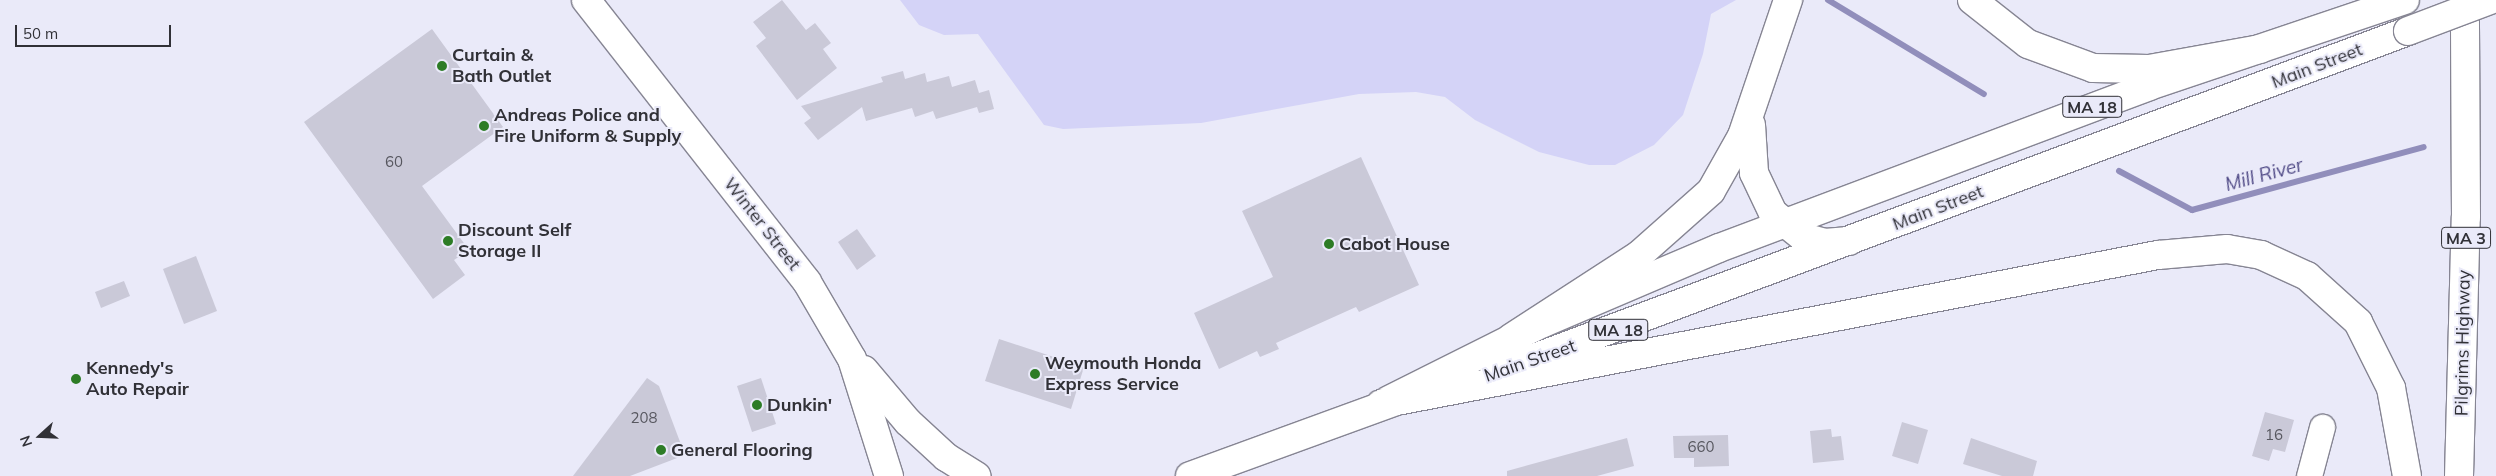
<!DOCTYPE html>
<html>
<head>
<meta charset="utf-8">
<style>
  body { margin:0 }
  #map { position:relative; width:2496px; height:476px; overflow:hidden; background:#eaeaf9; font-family:Mulish,sans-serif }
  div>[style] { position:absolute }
  .green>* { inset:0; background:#d4d3f7 }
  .stream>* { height:6px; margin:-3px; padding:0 3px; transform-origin:3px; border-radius:3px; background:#918ebb }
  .building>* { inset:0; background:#cac9d8 }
  .roads { filter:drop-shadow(1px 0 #868593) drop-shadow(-1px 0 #868593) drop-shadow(0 1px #868593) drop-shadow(0 -1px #868593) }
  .minor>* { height:25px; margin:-12.5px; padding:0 12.5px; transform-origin:12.5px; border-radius:12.5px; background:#fff }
  .secondary>* { height:28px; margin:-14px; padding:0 14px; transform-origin:14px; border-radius:14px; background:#fff }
  .primary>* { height:28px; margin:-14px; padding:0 14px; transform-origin:14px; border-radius:14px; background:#fff }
  .motorway>* { height:28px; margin:-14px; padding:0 14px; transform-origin:14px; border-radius:14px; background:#fff }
  .bridges { filter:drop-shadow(1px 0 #868593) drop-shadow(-1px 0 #868593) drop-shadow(0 1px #868593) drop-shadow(0 -1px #868593) }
  .primary-bridge>* { height:28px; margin:-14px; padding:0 14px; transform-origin:14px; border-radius:14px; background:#fff }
  .dots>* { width:14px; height:14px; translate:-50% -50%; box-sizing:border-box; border:2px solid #eaeaf9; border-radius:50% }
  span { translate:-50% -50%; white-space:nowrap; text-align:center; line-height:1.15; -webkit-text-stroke:4px #eaeaf9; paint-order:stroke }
  .number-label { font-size:15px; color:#57575f }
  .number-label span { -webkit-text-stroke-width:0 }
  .shield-label span { padding:1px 4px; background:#eaeaf9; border:1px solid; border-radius:4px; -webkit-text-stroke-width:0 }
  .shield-label { font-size:16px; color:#313137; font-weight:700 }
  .poi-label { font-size:18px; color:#313137; font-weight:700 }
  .left { translate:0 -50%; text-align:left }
  .street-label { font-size:18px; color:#313137 }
  .water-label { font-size:19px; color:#514b87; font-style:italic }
  .north { position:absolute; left:15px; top:411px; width:50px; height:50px; -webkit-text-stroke:4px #eaeaf9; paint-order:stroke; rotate:250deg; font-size:14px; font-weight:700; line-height:20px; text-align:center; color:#313137 }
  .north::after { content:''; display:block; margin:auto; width:18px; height:22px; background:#313137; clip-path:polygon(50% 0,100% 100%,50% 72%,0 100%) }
  .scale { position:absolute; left:15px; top:25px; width:156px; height:22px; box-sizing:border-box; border:2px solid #313137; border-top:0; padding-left:6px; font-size:15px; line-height:18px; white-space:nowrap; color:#313137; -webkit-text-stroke:4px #eaeaf9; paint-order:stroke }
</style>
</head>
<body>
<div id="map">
  <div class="green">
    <i style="clip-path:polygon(900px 0,1736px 0,1711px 14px,1703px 54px,1683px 115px,1654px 145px,1615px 165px,1589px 165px,1539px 152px,1475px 120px,1445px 97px,1416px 92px,1359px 94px,1201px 123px,1063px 129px,1044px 125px,978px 34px,944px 35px,919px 25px)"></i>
  </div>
  <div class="stream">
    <i style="left:1828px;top:0;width:182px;rotate:31.1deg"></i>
    <i style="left:2119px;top:171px;width:83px;rotate:28.1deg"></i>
    <i style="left:2192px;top:210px;width:240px;rotate:-15.2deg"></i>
  </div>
  <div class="building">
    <i style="clip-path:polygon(782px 0,806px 30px,815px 23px,831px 43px,823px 49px,837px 68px,797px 100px,756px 46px,766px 38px,753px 22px)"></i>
    <i style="clip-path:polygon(432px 29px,503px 127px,422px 186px,469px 250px,454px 260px,465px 275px,433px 299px,304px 122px)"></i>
    <i style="clip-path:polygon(903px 71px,905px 79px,925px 73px,927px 82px,949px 76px,952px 87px,975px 80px,979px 93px,989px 90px,994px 109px,979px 113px,977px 107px,936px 119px,933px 111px,915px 117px,912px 108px,866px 121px,862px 107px,818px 140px,804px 123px,811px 118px,801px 106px,883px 82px,881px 77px)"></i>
    <i style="clip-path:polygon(1361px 157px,1419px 285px,1359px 312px,1356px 307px,1276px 343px,1279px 349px,1260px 357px,1257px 351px,1219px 369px,1194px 313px,1273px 277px,1242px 211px)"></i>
    <i style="clip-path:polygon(857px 229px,876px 256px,857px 270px,838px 242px)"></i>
    <i style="clip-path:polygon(196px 256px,217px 311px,184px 324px,163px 269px)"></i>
    <i style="clip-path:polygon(124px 281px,130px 296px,101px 308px,95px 292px)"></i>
    <i style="clip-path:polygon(999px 339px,1084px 367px,1071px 409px,985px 381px)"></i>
    <i style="clip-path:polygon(647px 378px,659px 386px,685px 455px,630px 476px,573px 476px)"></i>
    <i style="clip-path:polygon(761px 378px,776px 424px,752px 432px,737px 386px)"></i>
    <i style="clip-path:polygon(2265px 412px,2294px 420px,2285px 452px,2273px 449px,2269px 461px,2252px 456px)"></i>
    <i style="clip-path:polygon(1902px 422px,1928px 430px,1918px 464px,1892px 456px)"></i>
    <i style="clip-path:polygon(1831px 429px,1832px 437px,1841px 436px,1844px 460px,1813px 463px,1810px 431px)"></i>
    <i style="clip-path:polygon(1728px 435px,1729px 466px,1694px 467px,1694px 458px,1674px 458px,1673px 436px)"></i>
    <i style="clip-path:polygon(1627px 438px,1634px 466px,1597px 476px,1507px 476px,1507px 471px)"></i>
    <i style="clip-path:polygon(1971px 438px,2037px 461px,2033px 476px,2002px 476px,1963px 464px)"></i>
  </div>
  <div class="roads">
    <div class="minor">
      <i style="left:2309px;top:476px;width:51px;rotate:-75.1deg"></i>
    </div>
    <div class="secondary">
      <i style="left:586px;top:0;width:358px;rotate:51.9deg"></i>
      <i style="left:807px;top:282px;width:89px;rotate:59.7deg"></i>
      <i style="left:852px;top:359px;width:123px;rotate:72.5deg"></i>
      <i style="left:864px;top:370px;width:68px;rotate:49.8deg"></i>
      <i style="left:908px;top:422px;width:52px;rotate:42.6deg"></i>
      <i style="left:946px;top:457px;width:36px;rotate:32deg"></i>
    </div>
    <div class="primary">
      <i style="left:1494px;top:373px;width:976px;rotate:-20.51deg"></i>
      <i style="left:1389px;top:400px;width:172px;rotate:-26.6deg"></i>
      <i style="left:1543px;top:323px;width:191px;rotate:-23.1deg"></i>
      <i style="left:1719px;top:248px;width:460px;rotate:-20.6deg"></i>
      <i style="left:2149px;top:86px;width:270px;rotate:-18.6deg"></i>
      <i style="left:1190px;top:476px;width:228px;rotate:-20deg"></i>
    </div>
    <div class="motorway">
      <i style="left:1972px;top:0;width:71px;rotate:38.2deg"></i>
      <i style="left:2028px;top:44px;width:69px;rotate:20.3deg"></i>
      <i style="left:2093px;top:68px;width:56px;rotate:1deg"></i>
      <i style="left:2149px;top:69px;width:113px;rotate:-10.2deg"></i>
      <i style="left:1751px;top:125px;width:48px;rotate:86.4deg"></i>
      <i style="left:1754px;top:173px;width:44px;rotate:64.6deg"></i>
      <i style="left:1773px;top:213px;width:38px;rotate:39deg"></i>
      <i style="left:1803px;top:237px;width:23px;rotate:15deg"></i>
      <i style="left:1825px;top:243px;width:24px;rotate:-5deg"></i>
      <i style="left:1511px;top:338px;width:153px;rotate:-33deg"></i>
      <i style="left:1639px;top:255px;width:96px;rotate:-41.6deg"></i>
      <i style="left:1711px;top:191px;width:63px;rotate:-60.6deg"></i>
      <i style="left:1742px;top:136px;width:144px;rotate:-71.3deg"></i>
      <i style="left:1381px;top:404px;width:791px;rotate:-10.86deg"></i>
      <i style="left:2158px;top:255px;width:69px;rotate:-5deg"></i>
      <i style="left:2227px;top:249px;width:35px;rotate:10deg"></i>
      <i style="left:2261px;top:255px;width:51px;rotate:24.5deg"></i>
      <i style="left:2307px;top:276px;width:69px;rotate:42deg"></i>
      <i style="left:2358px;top:322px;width:74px;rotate:63.4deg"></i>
      <i style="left:2391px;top:388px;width:89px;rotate:79.7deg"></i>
      <i style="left:2459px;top:476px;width:259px;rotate:-88.5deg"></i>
      <i style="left:2466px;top:217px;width:217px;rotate:-90.3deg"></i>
    </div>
  </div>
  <div class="bridges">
    <div class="primary-bridge">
      <i style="left:2408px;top:31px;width:88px;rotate:-20.7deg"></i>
    </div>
  </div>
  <div class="dots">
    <i style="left:442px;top:66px;background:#2d7c26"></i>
    <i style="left:484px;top:126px;background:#2d7c26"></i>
    <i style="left:448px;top:241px;background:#2d7c26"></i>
    <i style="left:1329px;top:244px;background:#2d7c26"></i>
    <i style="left:1035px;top:374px;background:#2d7c26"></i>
    <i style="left:76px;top:379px;background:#2d7c26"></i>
    <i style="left:757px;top:405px;background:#2d7c26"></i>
    <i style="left:661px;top:450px;background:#2d7c26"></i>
  </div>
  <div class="number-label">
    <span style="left:394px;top:162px">60</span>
    <span style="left:644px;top:418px">208</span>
    <span style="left:2274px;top:435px">16</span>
    <span style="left:1701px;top:447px">660</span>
  </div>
  <div class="shield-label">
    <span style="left:2092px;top:107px">MA 18</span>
    <span style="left:2466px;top:238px">MA 3</span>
    <span style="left:1618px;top:330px">MA 18</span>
  </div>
  <div class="poi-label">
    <span class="left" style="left:452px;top:66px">Curtain &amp;<br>Bath Outlet</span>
    <span class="left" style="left:494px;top:126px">Andreas Police and<br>Fire Uniform &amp; Supply</span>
    <span class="left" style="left:458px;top:241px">Discount Self<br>Storage II</span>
    <span class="left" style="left:1339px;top:244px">Cabot House</span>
    <span class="left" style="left:1045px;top:374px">Weymouth Honda<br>Express Service</span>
    <span class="left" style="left:86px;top:379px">Kennedy's<br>Auto Repair</span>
    <span class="left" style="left:767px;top:405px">Dunkin'</span>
    <span class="left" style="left:671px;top:450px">General Flooring</span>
  </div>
  <div class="street-label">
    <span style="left:2317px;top:66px;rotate:-21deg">Main Street</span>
    <span style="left:1938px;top:208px;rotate:-21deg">Main Street</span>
    <span style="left:762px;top:224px;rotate:52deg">Winter Street</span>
    <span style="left:2463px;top:343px;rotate:-89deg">Pilgrims Highway</span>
    <span style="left:1530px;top:361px;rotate:-19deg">Main Street</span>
  </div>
  <div class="water-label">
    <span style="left:2264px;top:175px;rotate:-15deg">Mill River</span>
  </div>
  <div class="north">N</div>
  <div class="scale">50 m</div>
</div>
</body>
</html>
